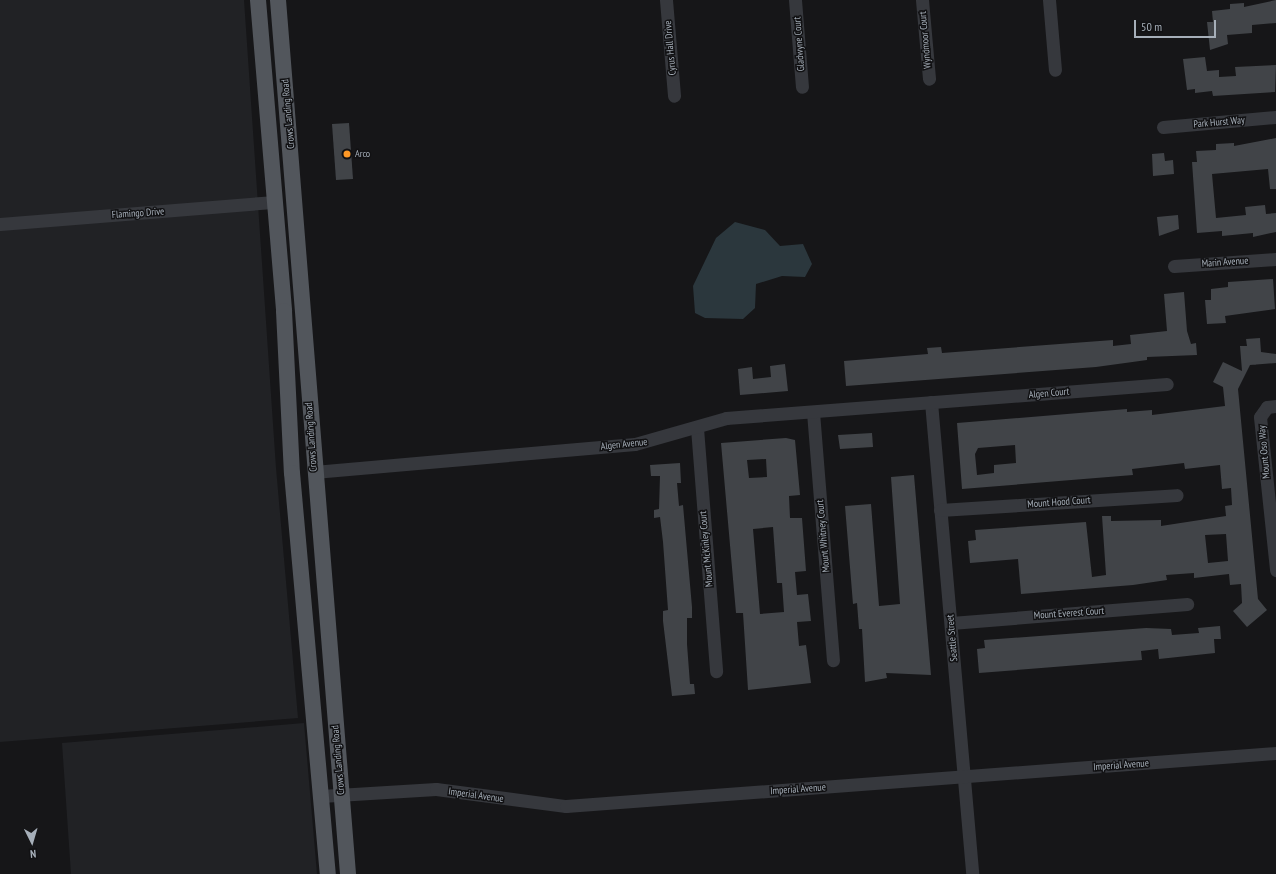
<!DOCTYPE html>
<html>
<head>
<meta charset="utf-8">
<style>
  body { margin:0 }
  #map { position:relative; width:1276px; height:874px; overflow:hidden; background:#161618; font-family:"PT Sans Narrow",sans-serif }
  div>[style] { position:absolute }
  .built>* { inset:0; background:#212225 }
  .water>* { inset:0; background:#2b373d }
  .building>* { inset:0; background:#414448 }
  .minor>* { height:13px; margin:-6.5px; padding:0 6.5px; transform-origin:6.5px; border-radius:6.5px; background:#36383d }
  .major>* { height:16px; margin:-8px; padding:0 8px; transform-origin:8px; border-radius:8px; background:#52565c }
  .dots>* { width:11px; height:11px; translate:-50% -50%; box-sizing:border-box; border:2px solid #111113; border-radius:50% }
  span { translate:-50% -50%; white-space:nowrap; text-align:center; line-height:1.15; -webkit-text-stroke:3px #111113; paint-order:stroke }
  .street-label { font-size:10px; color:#a6afb9 }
  .poi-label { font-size:10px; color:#a6afb9 }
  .left { translate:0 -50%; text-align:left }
  .north { position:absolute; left:12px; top:822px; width:40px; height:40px; -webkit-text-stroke:3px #111113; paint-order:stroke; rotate:175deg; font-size:11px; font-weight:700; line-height:16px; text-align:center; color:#a6afb9 }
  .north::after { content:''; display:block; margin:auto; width:14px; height:18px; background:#a6afb9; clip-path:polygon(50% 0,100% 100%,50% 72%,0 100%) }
  .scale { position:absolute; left:1134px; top:20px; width:82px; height:18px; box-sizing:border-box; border:2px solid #a6afb9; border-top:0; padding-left:5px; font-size:12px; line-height:14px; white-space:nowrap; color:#a6afb9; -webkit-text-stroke:3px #111113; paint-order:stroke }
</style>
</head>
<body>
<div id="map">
  <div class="built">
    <i style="clip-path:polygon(0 0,244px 0,276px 468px,298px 718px,0 742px)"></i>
    <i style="clip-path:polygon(304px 723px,317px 874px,71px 874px,62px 743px)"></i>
  </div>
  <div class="water">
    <i style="clip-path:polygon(735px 222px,765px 230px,780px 246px,803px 244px,812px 264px,805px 277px,782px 276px,756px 284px,755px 308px,743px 319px,705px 318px,695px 313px,693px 286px,716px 238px)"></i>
  </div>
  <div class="building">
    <i style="clip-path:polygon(1276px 0,1276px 23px,1252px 25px,1252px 33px,1227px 35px,1228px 44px,1210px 50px,1207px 22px,1213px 22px,1212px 11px,1230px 9px,1230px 4px,1244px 3px,1244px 7px)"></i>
    <i style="clip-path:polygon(1205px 57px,1207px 71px,1219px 70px,1219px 77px,1236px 76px,1235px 67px,1276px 65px,1275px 92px,1213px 96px,1212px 91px,1195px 93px,1195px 89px,1187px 90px,1183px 59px)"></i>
    <i style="clip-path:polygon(349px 123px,353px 179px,336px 180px,332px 124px)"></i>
    <i style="clip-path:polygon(1276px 138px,1276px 189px,1270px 189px,1268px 169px,1212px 174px,1216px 218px,1246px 215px,1245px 207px,1265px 205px,1266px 214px,1276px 213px,1276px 232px,1253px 237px,1253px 233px,1222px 236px,1222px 231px,1197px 233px,1192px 162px,1197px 162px,1196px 151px,1216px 150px,1216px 144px,1234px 143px,1234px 146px)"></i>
    <i style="clip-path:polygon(1164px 153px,1165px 161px,1173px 160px,1174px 174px,1153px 176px,1152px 154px)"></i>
    <i style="clip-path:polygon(1178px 215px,1179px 229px,1159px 236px,1157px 217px)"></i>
    <i style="clip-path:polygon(1273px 279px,1275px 309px,1225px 316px,1226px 323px,1207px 324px,1205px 300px,1211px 300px,1211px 289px,1228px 287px,1228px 282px)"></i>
    <i style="clip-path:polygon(1184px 292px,1187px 331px,1191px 344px,1196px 343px,1197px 355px,1147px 357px,1147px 360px,1096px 367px,846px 386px,844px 361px,928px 354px,927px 348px,941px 347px,942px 353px,1113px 340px,1113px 346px,1131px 344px,1130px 335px,1167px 331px,1164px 294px)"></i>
    <i style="clip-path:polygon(evenodd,1260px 338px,1261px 352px,1276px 354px,1276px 363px,1250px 365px,1238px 389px,1258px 599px,1267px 610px,1247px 627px,1233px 611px,1242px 603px,1241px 584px,1230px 585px,1229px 574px,1194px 578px,1194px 573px,1166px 575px,1167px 580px,1133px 585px,1021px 594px,1018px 559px,970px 563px,968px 541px,976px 540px,975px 530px,1086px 522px,1092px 577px,1106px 575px,1102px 516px,1111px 516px,1111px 521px,1161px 520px,1161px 526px,1226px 516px,1225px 506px,1232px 505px,1231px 488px,1222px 489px,1220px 465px,1185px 469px,1184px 463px,1132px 469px,1133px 475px,962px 489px,957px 423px,1127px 409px,1127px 412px,1152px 410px,1152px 415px,1225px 406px,1223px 387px,1213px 382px,1223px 362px,1242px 371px,1240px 346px,1247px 346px,1246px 339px,1260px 338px,1015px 445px,1016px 463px,994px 465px,994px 473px,977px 475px,975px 454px,978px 448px,1015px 445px,1260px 338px,1226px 534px,1228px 561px,1208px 563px,1205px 535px,1226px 534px)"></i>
    <i style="clip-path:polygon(785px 364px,788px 391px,740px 395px,738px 369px,752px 367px,753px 379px,771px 377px,770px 366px)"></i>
    <i style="clip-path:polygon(872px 433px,873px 447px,840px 449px,838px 435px)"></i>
    <i style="clip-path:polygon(evenodd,786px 438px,795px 440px,800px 495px,789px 496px,790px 518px,802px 518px,806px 571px,795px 572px,797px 595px,808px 594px,811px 621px,797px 622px,799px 646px,806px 645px,811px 683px,748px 690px,743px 613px,736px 613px,721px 443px,786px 438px,766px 459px,767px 477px,749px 478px,747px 460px,766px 459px,786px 438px,773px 527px,777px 583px,782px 583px,784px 612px,760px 614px,753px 529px,773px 527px)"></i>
    <i style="clip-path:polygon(680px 463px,681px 483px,677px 483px,679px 506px,683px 505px,692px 607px,692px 618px,687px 618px,687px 644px,690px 684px,694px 684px,695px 694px,672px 696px,663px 621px,663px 611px,668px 610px,663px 542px,660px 517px,654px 518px,654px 510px,659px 509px,660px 476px,651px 476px,650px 465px)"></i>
    <i style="clip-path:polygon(914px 475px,931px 675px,886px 673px,887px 678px,865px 682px,862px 629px,859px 629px,857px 603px,853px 604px,845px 506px,871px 504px,879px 606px,900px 604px,891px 477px)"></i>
    <i style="clip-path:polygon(1220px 626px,1221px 639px,1214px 639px,1215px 653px,1159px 659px,1158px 649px,1141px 651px,1142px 660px,979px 673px,977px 649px,985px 648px,984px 640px,1146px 628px,1171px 629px,1172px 635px,1199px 633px,1198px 628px)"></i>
  </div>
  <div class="minor">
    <i style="left:666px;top:0;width:96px;rotate:85.2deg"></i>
    <i style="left:795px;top:0;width:87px;rotate:85.4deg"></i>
    <i style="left:922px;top:0;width:79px;rotate:84.9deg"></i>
    <i style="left:1049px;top:0;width:70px;rotate:85.1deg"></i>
    <i style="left:1163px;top:127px;width:113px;rotate:-5.1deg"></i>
    <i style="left:0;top:224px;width:276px;rotate:-4.6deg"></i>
    <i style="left:1174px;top:266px;width:102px;rotate:-3.9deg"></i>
    <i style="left:931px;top:402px;width:474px;rotate:85deg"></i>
    <i style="left:1276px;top:406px;width:9px;rotate:174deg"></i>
    <i style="left:1267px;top:407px;width:12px;rotate:125deg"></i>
    <i style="left:1260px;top:417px;width:154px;rotate:84deg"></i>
    <i style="left:813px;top:412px;width:249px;rotate:85.4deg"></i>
    <i style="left:697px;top:428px;width:244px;rotate:85.5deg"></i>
    <i style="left:314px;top:472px;width:322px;rotate:-5deg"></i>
    <i style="left:635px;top:444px;width:95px;rotate:-15.9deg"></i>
    <i style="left:726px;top:418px;width:442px;rotate:-4.4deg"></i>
    <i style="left:940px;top:510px;width:237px;rotate:-3.6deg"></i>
    <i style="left:951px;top:623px;width:237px;rotate:-4.6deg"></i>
    <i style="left:321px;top:796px;width:115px;rotate:-3.5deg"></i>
    <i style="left:436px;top:789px;width:131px;rotate:7.5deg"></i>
    <i style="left:566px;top:806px;width:712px;rotate:-4.27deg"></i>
  </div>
  <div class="major">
    <i style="left:258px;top:0;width:312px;rotate:85.2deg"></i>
    <i style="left:284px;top:311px;width:162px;rotate:87.2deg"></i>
    <i style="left:292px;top:473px;width:403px;rotate:84.9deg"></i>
    <i style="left:278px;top:0;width:877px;rotate:85.42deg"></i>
  </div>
  <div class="dots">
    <i style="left:347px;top:154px;background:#ff9926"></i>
  </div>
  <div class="street-label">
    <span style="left:925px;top:40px;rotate:-95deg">Wyndmoor Court</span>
    <span style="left:799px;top:44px;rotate:-94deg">Gladwyne Court</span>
    <span style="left:670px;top:48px;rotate:-95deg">Cyrus Hall Drive</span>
    <span style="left:288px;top:114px;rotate:-95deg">Crows Landing Road</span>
    <span style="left:1219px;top:122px;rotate:-5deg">Park Hurst Way</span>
    <span style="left:138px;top:213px;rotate:-4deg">Flamingo Drive</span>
    <span style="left:1225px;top:262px;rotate:-4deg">Marin Avenue</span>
    <span style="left:1049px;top:393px;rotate:-5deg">Algen Court</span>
    <span style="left:311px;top:437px;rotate:-94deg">Crows Landing Road</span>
    <span style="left:624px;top:444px;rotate:-6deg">Algen Avenue</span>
    <span style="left:1264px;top:452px;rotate:-95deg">Mount Oso Way</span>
    <span style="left:1059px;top:502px;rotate:-4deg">Mount Hood Court</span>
    <span style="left:823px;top:536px;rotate:-95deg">Mount Whitney Court</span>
    <span style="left:706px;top:549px;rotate:-95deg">Mount McKinley Court</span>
    <span style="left:1069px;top:613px;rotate:-4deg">Mount Everest Court</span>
    <span style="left:952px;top:638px;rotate:-95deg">Seattle Street</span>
    <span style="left:338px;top:760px;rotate:-95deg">Crows Landing Road</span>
    <span style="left:1121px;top:765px;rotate:-4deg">Imperial Avenue</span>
    <span style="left:798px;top:789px;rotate:-4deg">Imperial Avenue</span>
    <span style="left:476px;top:795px;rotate:8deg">Imperial Avenue</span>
  </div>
  <div class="poi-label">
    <span class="left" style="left:355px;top:154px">Arco</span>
  </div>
  <div class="north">N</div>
  <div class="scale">50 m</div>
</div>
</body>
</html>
